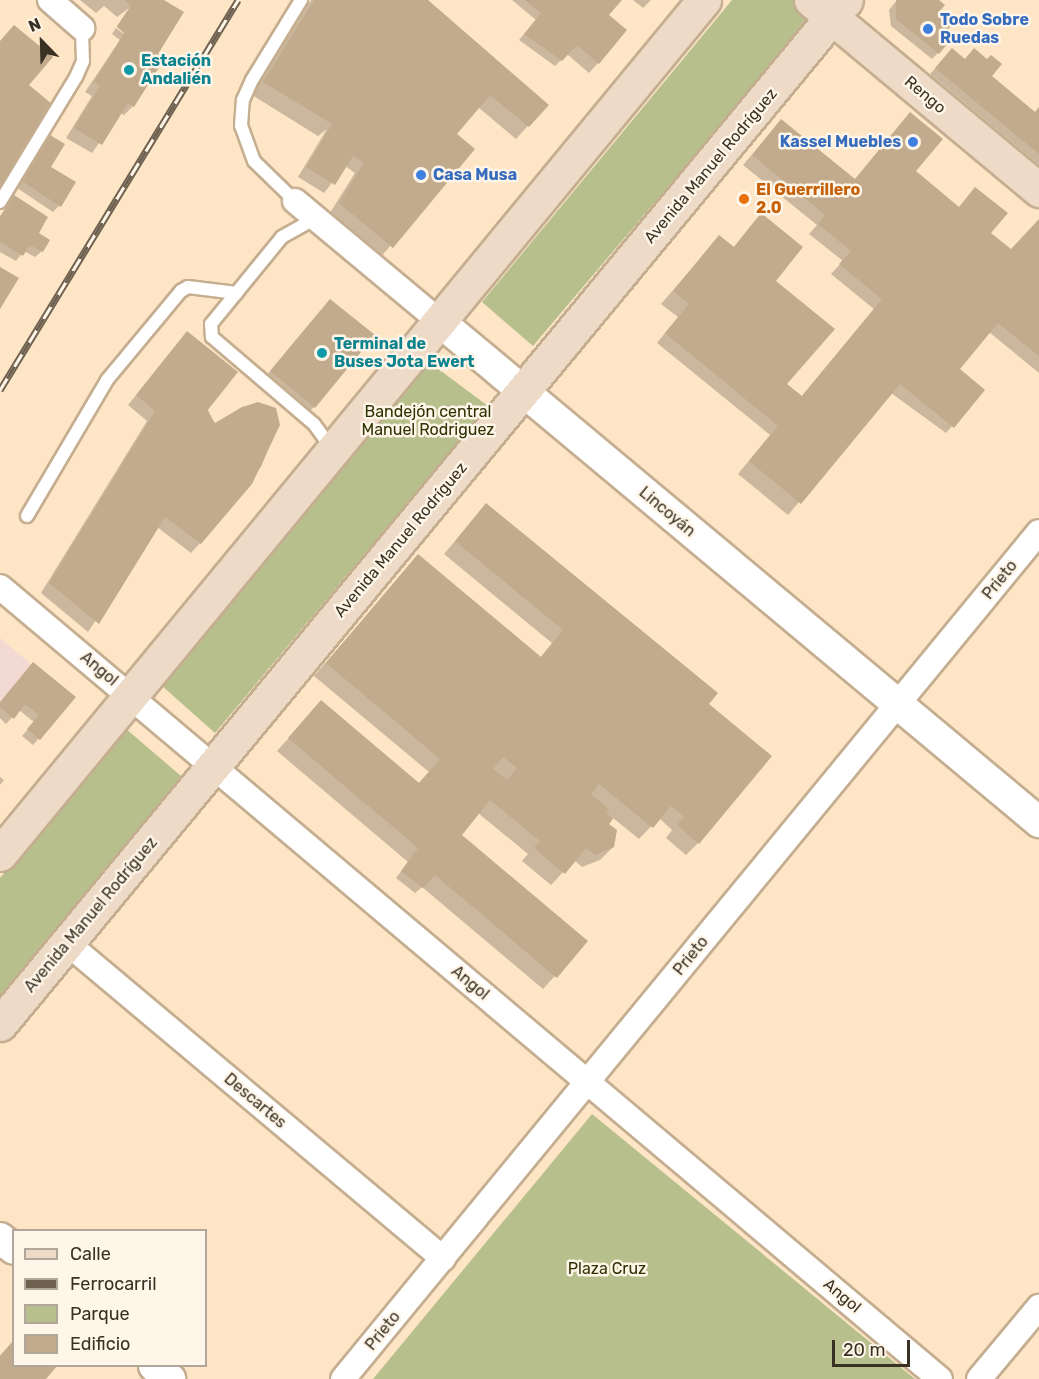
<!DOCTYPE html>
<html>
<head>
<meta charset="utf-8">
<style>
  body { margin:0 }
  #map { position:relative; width:1039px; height:1379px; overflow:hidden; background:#fde5c6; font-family:Rubik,sans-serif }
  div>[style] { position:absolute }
  .industrial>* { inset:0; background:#f3d9d4 }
  .green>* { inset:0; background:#b7bf8c }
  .shadow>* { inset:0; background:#0003 }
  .building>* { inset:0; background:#c1ab8c }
  .roads { filter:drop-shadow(2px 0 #c5ae90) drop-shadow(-2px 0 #c5ae90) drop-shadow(0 2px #c5ae90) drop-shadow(0 -2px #c5ae90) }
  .service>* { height:12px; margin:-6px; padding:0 6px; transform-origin:6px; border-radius:6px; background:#fff }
  .minor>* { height:24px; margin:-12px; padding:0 12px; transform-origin:12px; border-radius:12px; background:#fff }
  .tertiary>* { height:30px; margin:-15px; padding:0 15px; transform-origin:15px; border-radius:15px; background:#fff }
  .secondary>* { height:33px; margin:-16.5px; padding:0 16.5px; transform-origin:16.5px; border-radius:16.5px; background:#eddac7 }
  .rail>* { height:7px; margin-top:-3.5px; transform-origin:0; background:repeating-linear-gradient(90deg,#fff5e8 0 14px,#6e6150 0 28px); box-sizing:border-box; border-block:2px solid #6e6150 }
  .dots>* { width:16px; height:16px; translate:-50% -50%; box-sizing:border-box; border:3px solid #fff5e8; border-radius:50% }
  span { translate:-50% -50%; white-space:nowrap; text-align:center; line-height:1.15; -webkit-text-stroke:5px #fff5e8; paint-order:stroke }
  .shop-label { font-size:16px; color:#366cbe; font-weight:700 }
  .left { translate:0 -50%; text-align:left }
  .right { translate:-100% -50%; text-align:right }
  .culture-label { font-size:16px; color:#0d838f; font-weight:700 }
  .street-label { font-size:16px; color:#3a3125 }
  .food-label { font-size:16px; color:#c56008; font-weight:700 }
  .park-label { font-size:16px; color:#2e3303 }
  .legend { position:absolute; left:12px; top:1229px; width:195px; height:138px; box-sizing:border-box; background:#fff5e8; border:2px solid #b0a79a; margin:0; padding:8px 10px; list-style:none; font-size:18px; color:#3a3125 }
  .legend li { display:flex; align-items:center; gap:12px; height:30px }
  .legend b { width:30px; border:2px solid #b0a79a }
  .north { position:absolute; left:12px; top:12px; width:60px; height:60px; -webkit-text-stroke:4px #fff5e8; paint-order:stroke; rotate:337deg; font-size:16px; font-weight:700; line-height:24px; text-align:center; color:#3a3125 }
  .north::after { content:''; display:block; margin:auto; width:21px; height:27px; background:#3a3125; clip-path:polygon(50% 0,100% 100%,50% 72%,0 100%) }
  .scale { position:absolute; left:832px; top:1340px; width:78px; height:27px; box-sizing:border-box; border:3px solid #3a3125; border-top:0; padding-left:8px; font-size:18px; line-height:21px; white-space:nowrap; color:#3a3125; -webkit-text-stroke:4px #fff5e8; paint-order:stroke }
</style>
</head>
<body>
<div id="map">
  <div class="industrial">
    <i style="clip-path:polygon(0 638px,31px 664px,0 702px)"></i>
  </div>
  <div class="green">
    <i style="clip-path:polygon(732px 0,826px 0,533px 346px,482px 302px)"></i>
    <i style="clip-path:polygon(429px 362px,488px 406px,215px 733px,161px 685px)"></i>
    <i style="clip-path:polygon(125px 728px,181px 776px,0 1002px,0 878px)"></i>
    <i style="clip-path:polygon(592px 1114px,915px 1379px,373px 1379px)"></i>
  </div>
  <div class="shadow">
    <i style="clip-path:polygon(80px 0,161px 0,156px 54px,133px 106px,124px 115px,120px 113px,92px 153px,66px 138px,92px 96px,85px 92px,120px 40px,112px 34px,116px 28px,129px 38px,117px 26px,129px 8px,117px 17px,104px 6px,96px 13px)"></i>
    <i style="clip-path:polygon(311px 0,426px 0,547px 105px,516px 139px,478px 107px,455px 134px,473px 149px,379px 259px,328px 216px,355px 173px,345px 166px,324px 193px,298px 177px,327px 129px,318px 136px,252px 95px)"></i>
    <i style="clip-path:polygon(512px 0,620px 0,607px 15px,598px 63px,589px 73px,567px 54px,555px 66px,519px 40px,536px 20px)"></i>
    <i style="clip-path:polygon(633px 0,651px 0,643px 8px)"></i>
    <i style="clip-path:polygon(897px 0,937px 0,944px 32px,938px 53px,932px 59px,891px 26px,889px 10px)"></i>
    <i style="clip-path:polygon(946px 56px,964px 60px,990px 76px,1035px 114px,1039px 108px,1039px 165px,930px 74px)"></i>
    <i style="clip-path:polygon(772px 131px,854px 181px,914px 172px,1011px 250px,1039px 221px,1039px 373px,989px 332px,954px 375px,983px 390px,946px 433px,891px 393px,788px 515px,738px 474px,770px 435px,657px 343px,678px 317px,661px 304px,719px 237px,733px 248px,755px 221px,774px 281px,784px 384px,801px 397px,874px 309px,831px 274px,843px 261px,809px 234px,817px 225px,743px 165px)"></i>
    <i style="clip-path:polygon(34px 162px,59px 206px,53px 212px,17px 188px)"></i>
    <i style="clip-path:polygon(14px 197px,37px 233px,42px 251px,35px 257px,24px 251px,16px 261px,0 252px,0 216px)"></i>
    <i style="clip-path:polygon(321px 310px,314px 407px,304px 416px,262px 381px)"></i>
    <i style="clip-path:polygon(178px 343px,215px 425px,278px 425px,261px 467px,200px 543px,191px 553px,157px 527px,88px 632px,41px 593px,147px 421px,128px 405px)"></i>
    <i style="clip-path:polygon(486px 505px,707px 704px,698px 843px,686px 855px,666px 838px,672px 830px,659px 818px,639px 839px,613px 818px,607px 824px,613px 847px,600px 860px,582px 867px,574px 860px,551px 885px,522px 861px,528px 854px,478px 813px,460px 835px,586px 942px,543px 989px,422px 887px,415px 893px,396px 878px,408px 862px,277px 751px,321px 702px,418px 784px,429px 772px,314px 676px,418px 556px,540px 658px,552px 643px,444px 554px)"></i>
    <i style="clip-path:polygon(73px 698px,33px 745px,22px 736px,34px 722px,19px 710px,6px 724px,0 718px,0 703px)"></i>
    <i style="clip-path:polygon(0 777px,4px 780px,0 785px)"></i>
    <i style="clip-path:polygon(14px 1340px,14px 1366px,56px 1366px,44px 1379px,0 1379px,0 1356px)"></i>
  </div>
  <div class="building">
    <i style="clip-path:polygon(124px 0,164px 0,184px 12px,158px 54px,165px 58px,134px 107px,128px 103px,102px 145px,74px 128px,100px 86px,94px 82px,124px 33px,117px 27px,131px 6px)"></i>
    <i style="clip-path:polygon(314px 0,428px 0,549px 105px,529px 127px,490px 95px,457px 134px,475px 149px,393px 248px,339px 203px,364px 163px,353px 156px,335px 185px,306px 167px,332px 124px,263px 82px)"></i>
    <i style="clip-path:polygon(525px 0,622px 0,609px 15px,627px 30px,599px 64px,577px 45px,562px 61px,524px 34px,541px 13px)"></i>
    <i style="clip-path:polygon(896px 0,939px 0,945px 5px,939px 12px,948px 19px,946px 21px,951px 26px,946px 32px,953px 37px,939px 54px,896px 19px)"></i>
    <i style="clip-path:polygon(14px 25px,53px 57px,29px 85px,52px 104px,0 190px,0 41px)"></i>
    <i style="clip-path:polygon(952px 48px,965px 59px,974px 48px,987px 59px,991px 55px,1002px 64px,992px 76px,1035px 112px,1039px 107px,1039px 154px,935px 68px)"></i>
    <i style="clip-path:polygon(910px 112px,943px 139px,916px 171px,959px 207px,975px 187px,1008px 213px,991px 233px,1011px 249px,1039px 219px,1039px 356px,998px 323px,960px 369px,985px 390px,954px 428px,900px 384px,801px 504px,749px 461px,778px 426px,665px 333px,689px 304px,673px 291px,719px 235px,734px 247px,761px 213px,803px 247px,776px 281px,835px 329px,787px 384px,802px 396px,882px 299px,839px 264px,851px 251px,818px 224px,825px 215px,752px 155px,781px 119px,855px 179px)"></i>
    <i style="clip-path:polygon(50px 135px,65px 144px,51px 167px,76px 182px,61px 207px,22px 181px)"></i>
    <i style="clip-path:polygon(14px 195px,48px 217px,39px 233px,50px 240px,43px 252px,30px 245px,23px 256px,0 242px,0 217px)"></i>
    <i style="clip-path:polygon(0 267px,19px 278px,0 309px)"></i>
    <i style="clip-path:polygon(330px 299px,375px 335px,315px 408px,270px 371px)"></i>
    <i style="clip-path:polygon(187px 331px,238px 372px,207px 411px,215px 423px,242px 407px,258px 402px,276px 408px,280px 425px,252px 484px,201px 544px,165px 517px,99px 624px,49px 583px,155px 411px,136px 395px)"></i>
    <i style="clip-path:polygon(evenodd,486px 503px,718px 693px,709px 704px,772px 756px,699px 844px,677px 825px,684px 817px,671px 806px,653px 828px,599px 784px,591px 794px,609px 809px,606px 813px,613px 819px,609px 824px,617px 830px,614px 847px,595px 855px,586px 848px,565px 874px,534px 848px,540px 841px,490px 800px,462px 835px,588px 941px,557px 978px,435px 875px,423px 888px,401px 871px,418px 848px,288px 738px,321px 700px,419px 783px,440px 759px,326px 663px,418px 554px,541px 657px,563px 630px,455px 541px,486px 503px,503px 757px,517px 768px,507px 780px,493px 769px,503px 757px)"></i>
    <i style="clip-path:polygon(33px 662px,76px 697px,40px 740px,27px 729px,39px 715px,25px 704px,14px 719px,0 707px,0 702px)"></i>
    <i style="clip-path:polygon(14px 1340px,14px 1366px,57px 1366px,46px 1379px,0 1379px,0 1356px)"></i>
  </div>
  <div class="roads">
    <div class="service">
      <i style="left:295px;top:201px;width:57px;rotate:-135.7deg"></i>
      <i style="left:254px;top:161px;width:37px;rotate:-110deg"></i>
      <i style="left:241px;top:126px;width:26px;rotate:-86deg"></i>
      <i style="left:243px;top:100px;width:22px;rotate:-66deg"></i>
      <i style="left:252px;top:80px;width:94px;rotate:-58.5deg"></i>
      <i style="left:0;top:202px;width:146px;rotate:-58.7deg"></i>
      <i style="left:76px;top:77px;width:17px;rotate:-66deg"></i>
      <i style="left:83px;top:61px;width:33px;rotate:-92deg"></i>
      <i style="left:316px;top:218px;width:39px;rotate:151deg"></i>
      <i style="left:282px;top:237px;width:112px;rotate:129.2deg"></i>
      <i style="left:211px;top:324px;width:13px;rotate:86deg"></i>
      <i style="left:212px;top:337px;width:134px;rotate:40.5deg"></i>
      <i style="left:314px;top:424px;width:31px;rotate:54deg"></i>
      <i style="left:27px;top:516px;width:158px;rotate:-59.5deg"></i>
      <i style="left:107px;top:380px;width:116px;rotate:-50.3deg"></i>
      <i style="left:181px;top:291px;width:8px;rotate:-30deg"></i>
      <i style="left:188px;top:287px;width:49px;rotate:7deg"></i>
    </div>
    <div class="minor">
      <i style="left:50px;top:0;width:43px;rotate:41.2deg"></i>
      <i style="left:295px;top:201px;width:187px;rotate:39.8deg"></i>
      <i style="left:0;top:587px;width:1229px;rotate:40.12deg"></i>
      <i style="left:67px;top:943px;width:491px;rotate:40deg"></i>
      <i style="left:343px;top:1379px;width:1096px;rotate:-50.59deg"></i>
      <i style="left:979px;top:1379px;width:94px;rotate:-50.2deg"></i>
    </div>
    <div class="tertiary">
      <i style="left:439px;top:321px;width:782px;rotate:39.86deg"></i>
      <i style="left:0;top:1238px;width:18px;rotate:38deg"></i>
      <i style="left:154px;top:1366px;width:21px;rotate:39deg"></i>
    </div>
    <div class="secondary">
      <i style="left:811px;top:0;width:297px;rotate:39.8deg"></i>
      <i style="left:0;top:854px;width:1107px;rotate:-50.5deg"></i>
      <i style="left:0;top:1024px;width:1328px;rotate:-50.44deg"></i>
    </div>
  </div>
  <div class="rail">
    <i style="left:0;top:390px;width:457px;rotate:-58.6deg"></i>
  </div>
  <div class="dots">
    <i style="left:928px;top:29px;background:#3f7fe0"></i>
    <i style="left:129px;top:70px;background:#0f9aa8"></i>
    <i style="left:913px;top:142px;background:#3f7fe0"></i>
    <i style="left:421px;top:175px;background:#3f7fe0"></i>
    <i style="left:744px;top:199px;background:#e8710a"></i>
    <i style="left:322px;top:353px;background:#0f9aa8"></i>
  </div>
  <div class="shop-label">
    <span class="left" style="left:940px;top:29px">Todo Sobre<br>Ruedas</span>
    <span class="right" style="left:901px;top:142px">Kassel Muebles</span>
    <span class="left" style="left:433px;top:175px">Casa Musa</span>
  </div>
  <div class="culture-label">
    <span class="left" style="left:141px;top:70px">Estación<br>Andalién</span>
    <span class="left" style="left:334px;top:353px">Terminal de<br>Buses Jota Ewert</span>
  </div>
  <div class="street-label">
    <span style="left:925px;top:95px;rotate:40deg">Rengo</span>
    <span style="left:711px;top:166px;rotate:-50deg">Avenida Manuel Rodríguez</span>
    <span style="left:667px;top:512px;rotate:40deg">Lincoyán</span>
    <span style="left:401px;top:540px;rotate:-50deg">Avenida Manuel Rodríguez</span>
    <span style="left:1000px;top:580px;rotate:-51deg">Prieto</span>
    <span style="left:99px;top:669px;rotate:40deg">Angol</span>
    <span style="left:91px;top:915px;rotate:-50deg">Avenida Manuel Rodríguez</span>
    <span style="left:691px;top:956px;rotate:-51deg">Prieto</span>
    <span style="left:470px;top:983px;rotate:40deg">Angol</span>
    <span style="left:255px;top:1101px;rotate:40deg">Descartes</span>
    <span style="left:842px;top:1296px;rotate:40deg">Angol</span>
    <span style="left:383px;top:1331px;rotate:-51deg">Prieto</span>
  </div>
  <div class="food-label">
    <span class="left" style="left:756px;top:199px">El Guerrillero<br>2.0</span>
  </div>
  <div class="park-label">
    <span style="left:428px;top:421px">Bandejón central<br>Manuel Rodriguez</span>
    <span style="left:607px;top:1269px">Plaza Cruz</span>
  </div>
  <ul class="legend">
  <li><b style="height:8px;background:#eddac7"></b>Calle</li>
  <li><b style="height:8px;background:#6e6150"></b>Ferrocarril</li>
  <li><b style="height:16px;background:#b7bf8c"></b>Parque</li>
  <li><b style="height:16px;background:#c1ab8c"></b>Edificio</li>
  </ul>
  <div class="north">N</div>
  <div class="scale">20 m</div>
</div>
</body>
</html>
